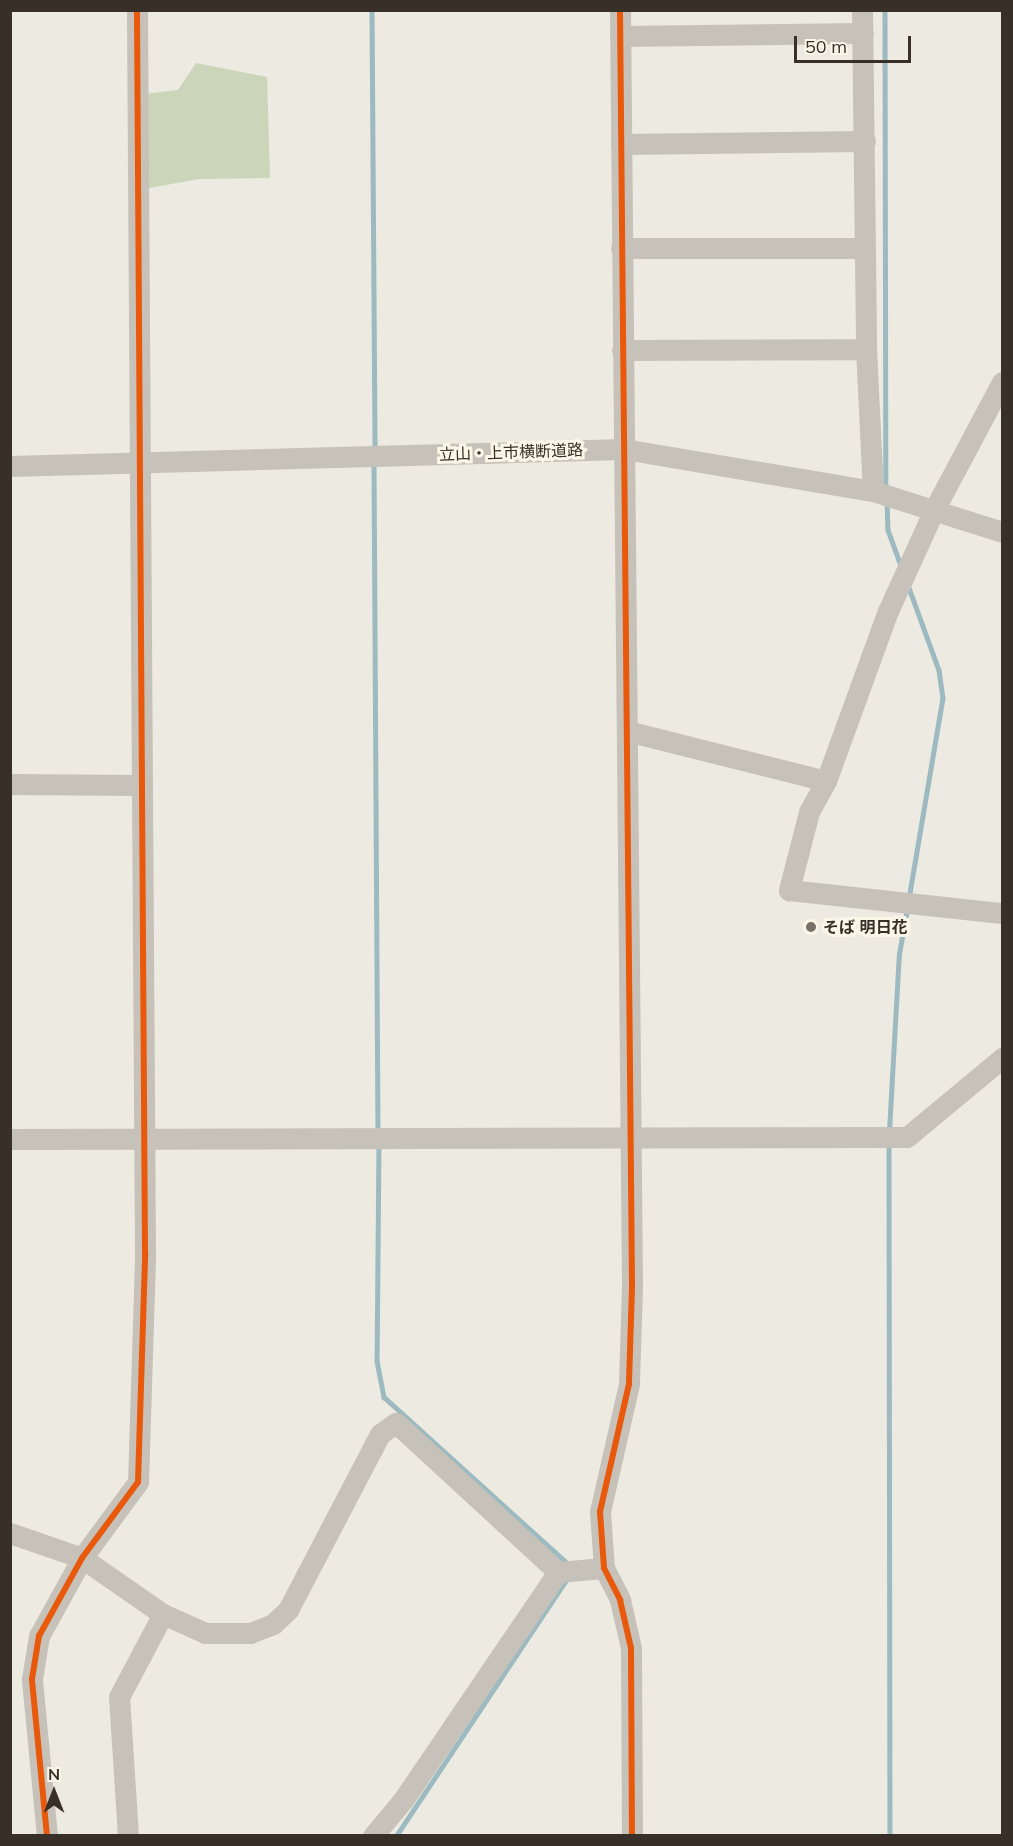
<!DOCTYPE html>
<html>
<head>
<meta charset="utf-8">
<style>
  body { margin:0 }
  #map { position:relative; width:1013px; height:1846px; overflow:hidden; background:#edeae1; font-family:Mulish,"Noto Sans JP",sans-serif }
  div>[style] { position:absolute }
  .green>* { inset:0; background:#cad5ba }
  .stream>* { height:4.5px; margin:-2.25px; padding:0 2.25px; transform-origin:2.25px; border-radius:2.25px; background:#9cbac0 }
  .minor>* { height:21px; margin:-10.5px; padding:0 10.5px; transform-origin:10.5px; border-radius:10.5px; background:#c7c2b9 }
  .cycleway>* { height:6px; margin:-3px; padding:0 3px; transform-origin:3px; border-radius:3px; background:#e8590c }
  .dots>* { width:16px; height:16px; translate:-50% -50%; box-sizing:border-box; border:3px solid #fbf6e8; border-radius:50% }
  span { translate:-50% -50%; white-space:nowrap; text-align:center; line-height:1.15; -webkit-text-stroke:6px #fbf6e8; paint-order:stroke }
  .street-label { font-size:16px; color:#383028 }
  .poi-label { font-size:16px; color:#383028; font-weight:700 }
  .left { translate:0 -50%; text-align:left }
  .frame { position:absolute; inset:0; border:12px solid #383028; pointer-events:none }
  .north { position:absolute; left:24px; top:1762px; width:60px; height:60px; -webkit-text-stroke:4px #fbf6e8; paint-order:stroke; rotate:0deg; font-size:16px; font-weight:700; line-height:24px; text-align:center; color:#383028 }
  .north::after { content:''; display:block; margin:auto; width:21px; height:27px; background:#383028; clip-path:polygon(50% 0,100% 100%,50% 72%,0 100%) }
  .scale { position:absolute; left:794px; top:36px; width:117px; height:27px; box-sizing:border-box; border:3px solid #383028; border-top:0; padding-left:8px; font-size:18px; line-height:21px; white-space:nowrap; color:#383028; -webkit-text-stroke:4px #fbf6e8; paint-order:stroke }
</style>
</head>
<body>
<div id="map">
  <div class="green">
    <i style="clip-path:polygon(196px 63px,267px 77px,270px 178px,199px 179px,144px 189px,144px 94px,178px 90px)"></i>
  </div>
  <div class="stream">
    <i style="left:372px;top:10px;width:441px;rotate:89.6deg"></i>
    <i style="left:885px;top:10px;width:480px;rotate:89.9deg"></i>
    <i style="left:374px;top:462px;width:670px;rotate:89.66deg"></i>
    <i style="left:887px;top:502px;width:28px;rotate:88deg"></i>
    <i style="left:888px;top:530px;width:38px;rotate:70deg"></i>
    <i style="left:908px;top:585px;width:90px;rotate:70deg"></i>
    <i style="left:939px;top:670px;width:28px;rotate:82deg"></i>
    <i style="left:943px;top:698px;width:203px;rotate:99.6deg"></i>
    <i style="left:889px;top:1131px;width:177px;rotate:-86.8deg"></i>
    <i style="left:899px;top:954px;width:46px;rotate:-79.9deg"></i>
    <i style="left:889px;top:1142px;width:694px;rotate:89.92deg"></i>
    <i style="left:379px;top:1143px;width:218px;rotate:90.5deg"></i>
    <i style="left:377px;top:1361px;width:37px;rotate:79deg"></i>
    <i style="left:384px;top:1397px;width:250px;rotate:42.2deg"></i>
    <i style="left:396px;top:1836px;width:312px;rotate:-56.4deg"></i>
  </div>
  <div class="minor">
    <i style="left:620px;top:10px;width:1277px;rotate:89.46deg"></i>
    <i style="left:632px;top:1287px;width:97px;rotate:91.8deg"></i>
    <i style="left:629px;top:1384px;width:131px;rotate:102.8deg"></i>
    <i style="left:600px;top:1512px;width:56px;rotate:85.9deg"></i>
    <i style="left:604px;top:1568px;width:36px;rotate:63deg"></i>
    <i style="left:620px;top:1600px;width:49px;rotate:77.1deg"></i>
    <i style="left:631px;top:1648px;width:188px;rotate:89.7deg"></i>
    <i style="left:862px;top:10px;width:339px;rotate:89.3deg"></i>
    <i style="left:866px;top:349px;width:142px;rotate:87.2deg"></i>
    <i style="left:620px;top:36px;width:243px;rotate:-0.7deg"></i>
    <i style="left:621px;top:144px;width:244px;rotate:-0.7deg"></i>
    <i style="left:621px;top:248px;width:244px"></i>
    <i style="left:622px;top:350px;width:244px;rotate:-0.2deg"></i>
    <i style="left:10px;top:466px;width:614px;rotate:-1.59deg"></i>
    <i style="left:624px;top:449px;width:253px;rotate:9.6deg"></i>
    <i style="left:873px;top:491px;width:135px;rotate:17.6deg"></i>
    <i style="left:627px;top:731px;width:205px;rotate:14.1deg"></i>
    <i style="left:826px;top:781px;width:35px;rotate:119deg"></i>
    <i style="left:809px;top:812px;width:81px;rotate:104.4deg"></i>
    <i style="left:789px;top:890px;width:214px;rotate:6.2deg"></i>
    <i style="left:826px;top:781px;width:181px;rotate:-70deg"></i>
    <i style="left:888px;top:611px;width:111px;rotate:-65.5deg"></i>
    <i style="left:934px;top:510px;width:145px;rotate:-62deg"></i>
    <i style="left:10px;top:784px;width:129px;rotate:0.4deg"></i>
    <i style="left:10px;top:1139px;width:897px;rotate:-0.13deg"></i>
    <i style="left:907px;top:1137px;width:124px;rotate:-39.7deg"></i>
    <i style="left:10px;top:1533px;width:76px;rotate:19.1deg"></i>
    <i style="left:82px;top:1558px;width:98px;rotate:34.7deg"></i>
    <i style="left:163px;top:1614px;width:46px;rotate:24.3deg"></i>
    <i style="left:205px;top:1633px;width:45px"></i>
    <i style="left:250px;top:1633px;width:25px;rotate:-21deg"></i>
    <i style="left:273px;top:1624px;width:21px;rotate:-43deg"></i>
    <i style="left:288px;top:1610px;width:199px;rotate:-62.4deg"></i>
    <i style="left:380px;top:1434px;width:19px;rotate:-35deg"></i>
    <i style="left:396px;top:1423px;width:220px;rotate:42.6deg"></i>
    <i style="left:558px;top:1572px;width:46px;rotate:-5deg"></i>
    <i style="left:47px;top:1836px;width:158px;rotate:-95.5deg"></i>
    <i style="left:32px;top:1679px;width:44px;rotate:-80.8deg"></i>
    <i style="left:39px;top:1636px;width:89px;rotate:-61.1deg"></i>
    <i style="left:82px;top:1558px;width:94px;rotate:-53.6deg"></i>
    <i style="left:138px;top:1482px;width:229px;rotate:-88.2deg"></i>
    <i style="left:145px;top:1253px;width:1243px;rotate:-90.37deg"></i>
    <i style="left:128px;top:1836px;width:139px;rotate:-93.7deg"></i>
    <i style="left:119px;top:1697px;width:94px;rotate:-62.1deg"></i>
    <i style="left:373px;top:1836px;width:47px;rotate:-50.2deg"></i>
    <i style="left:403px;top:1800px;width:276px;rotate:-55.8deg"></i>
  </div>
  <div class="cycleway">
    <i style="left:620px;top:10px;width:1277px;rotate:89.46deg"></i>
    <i style="left:632px;top:1287px;width:97px;rotate:91.8deg"></i>
    <i style="left:629px;top:1384px;width:131px;rotate:102.8deg"></i>
    <i style="left:600px;top:1512px;width:56px;rotate:85.9deg"></i>
    <i style="left:604px;top:1568px;width:36px;rotate:63deg"></i>
    <i style="left:620px;top:1600px;width:49px;rotate:77.1deg"></i>
    <i style="left:631px;top:1648px;width:188px;rotate:89.7deg"></i>
    <i style="left:47px;top:1836px;width:158px;rotate:-95.5deg"></i>
    <i style="left:32px;top:1679px;width:44px;rotate:-80.8deg"></i>
    <i style="left:39px;top:1636px;width:89px;rotate:-61.1deg"></i>
    <i style="left:82px;top:1558px;width:94px;rotate:-53.6deg"></i>
    <i style="left:138px;top:1482px;width:229px;rotate:-88.2deg"></i>
    <i style="left:145px;top:1253px;width:1243px;rotate:-90.37deg"></i>
  </div>
  <div class="dots">
    <i style="left:811px;top:927px;background:#777169"></i>
  </div>
  <div class="street-label">
    <span style="left:511px;top:452px;rotate:-2deg">立山・上市横断道路</span>
  </div>
  <div class="poi-label">
    <span class="left" style="left:823px;top:927px">そば 明日花</span>
  </div>
  <div class="frame"></div>
  <div class="north">N</div>
  <div class="scale">50 m</div>
</div>
</body>
</html>
